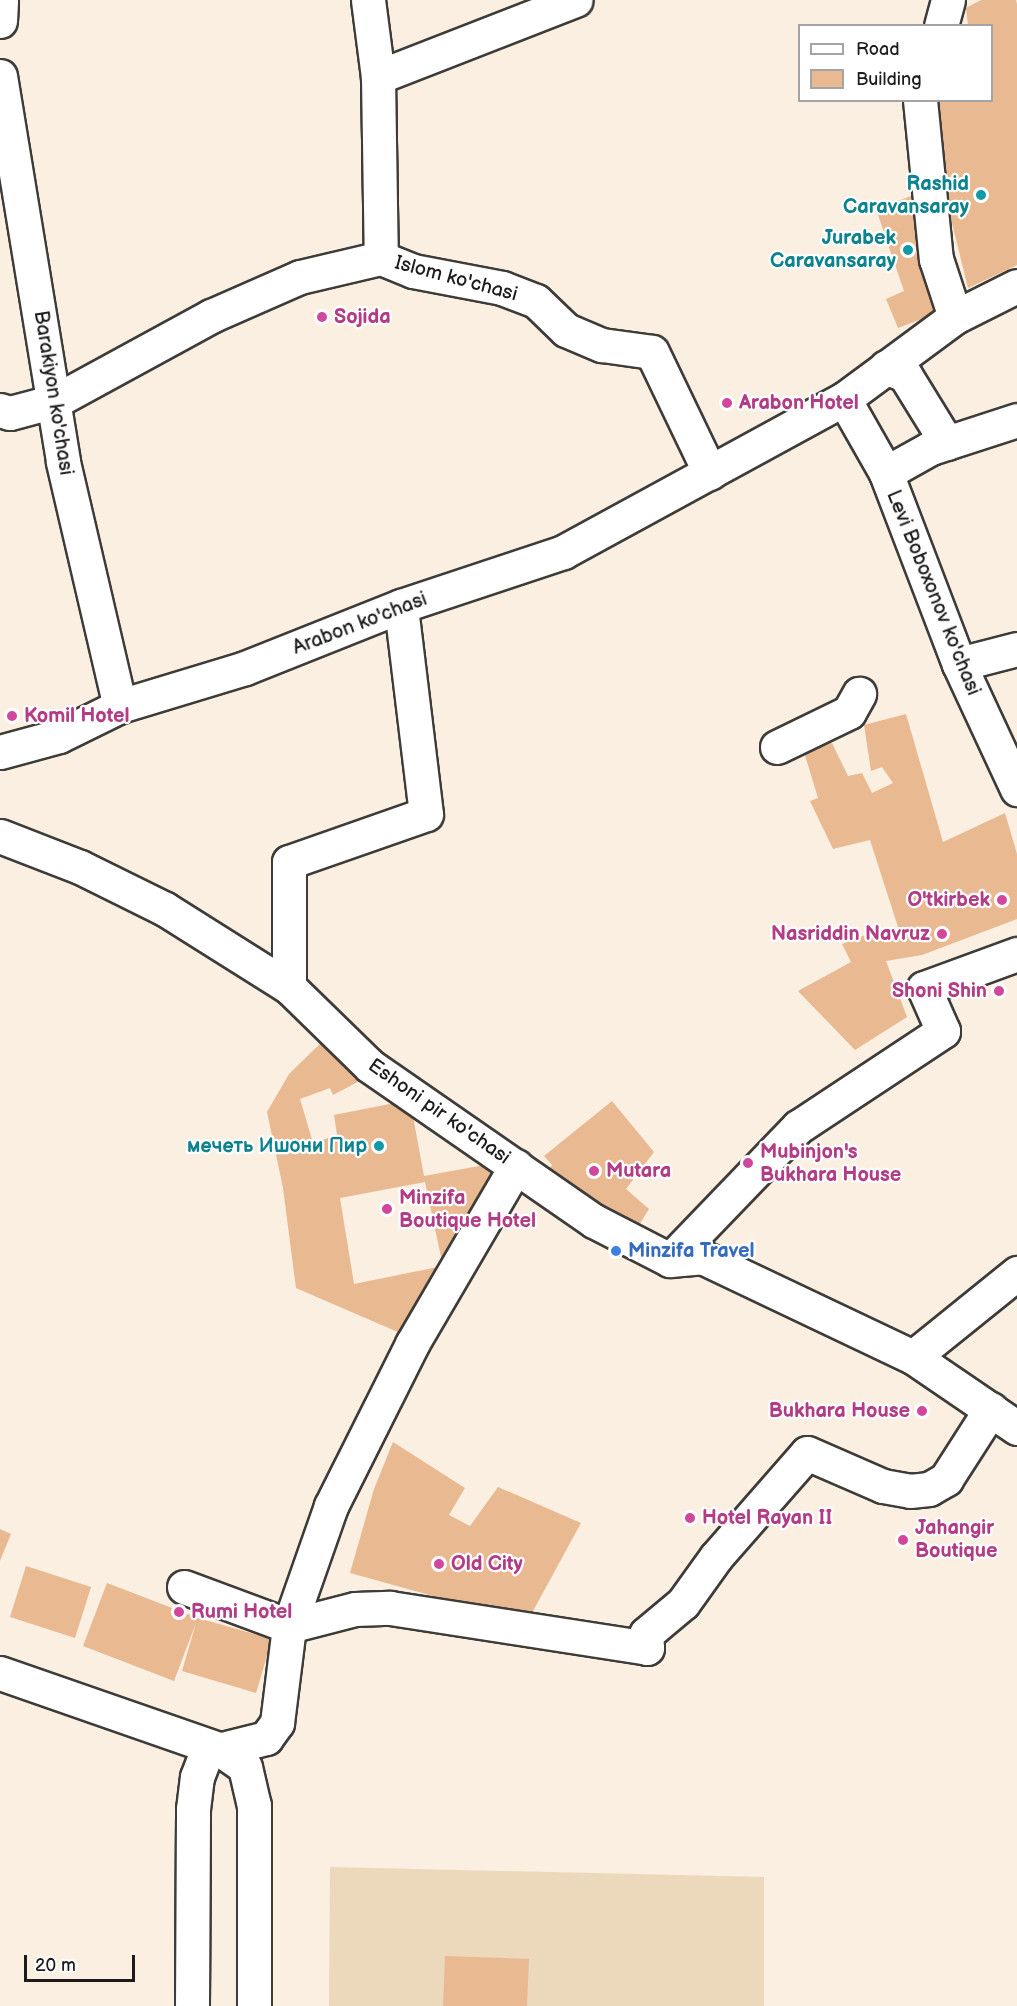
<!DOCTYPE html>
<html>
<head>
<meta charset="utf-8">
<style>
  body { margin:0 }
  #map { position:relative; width:1017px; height:2006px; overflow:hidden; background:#faefe0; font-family:"Balsamiq Sans",sans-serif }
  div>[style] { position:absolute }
  .built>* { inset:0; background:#ecd8ba }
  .building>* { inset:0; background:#e9b992 }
  .roads { filter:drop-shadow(2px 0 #3d3c39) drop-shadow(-2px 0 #3d3c39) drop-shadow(0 2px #3d3c39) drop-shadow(0 -2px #3d3c39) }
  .minor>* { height:33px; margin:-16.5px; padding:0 16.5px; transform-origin:16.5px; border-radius:16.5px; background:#fff }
  .dots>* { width:16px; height:16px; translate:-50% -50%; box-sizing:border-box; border:3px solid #fff; border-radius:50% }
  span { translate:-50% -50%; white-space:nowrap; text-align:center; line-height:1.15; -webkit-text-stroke:4.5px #fff; paint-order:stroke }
  .culture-label { font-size:20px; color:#0d838f; font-weight:700 }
  .right { translate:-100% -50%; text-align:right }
  .street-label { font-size:20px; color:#1c1c1c }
  .hotel-label { font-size:20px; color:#b23c85; font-weight:700 }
  .left { translate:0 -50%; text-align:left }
  .shop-label { font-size:20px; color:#366cbe; font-weight:700 }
  .legend { position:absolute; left:798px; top:24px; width:195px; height:78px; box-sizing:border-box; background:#fff; border:2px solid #a4a4a4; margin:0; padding:8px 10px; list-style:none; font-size:18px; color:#1c1c1c }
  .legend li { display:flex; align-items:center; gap:12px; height:30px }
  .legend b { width:30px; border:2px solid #a4a4a4 }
  .scale { position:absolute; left:24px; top:1955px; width:111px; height:27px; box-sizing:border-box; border:3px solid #1c1c1c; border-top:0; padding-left:8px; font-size:18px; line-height:21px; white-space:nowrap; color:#1c1c1c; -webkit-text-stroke:4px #fff; paint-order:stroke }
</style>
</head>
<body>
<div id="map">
  <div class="built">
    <i style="clip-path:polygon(330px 1867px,764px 1877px,764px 2006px,329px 2006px)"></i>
  </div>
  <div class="building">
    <i style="clip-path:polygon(981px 0,1016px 0,1017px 4px,1017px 265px,968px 288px,928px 126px,939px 125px,936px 100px,992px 100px,992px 26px,968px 26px,966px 8px)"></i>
    <i style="clip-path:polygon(911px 196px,939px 292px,932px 315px,898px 328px,886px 299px,904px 291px,876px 209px)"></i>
    <i style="clip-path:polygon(906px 714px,943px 842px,1005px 813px,1017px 854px,1017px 919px,922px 955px,886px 961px,907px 1017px,855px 1050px,798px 991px,851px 962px,842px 944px,871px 933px,877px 941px,899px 930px,870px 840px,833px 849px,810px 801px,818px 798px,804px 752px,832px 743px,848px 776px,862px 773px,872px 793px,893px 783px,882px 767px,871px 771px,864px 725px)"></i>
    <i style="clip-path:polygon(evenodd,326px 1038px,369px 1076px,333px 1095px,330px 1088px,300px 1099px,313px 1143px,337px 1135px,334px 1115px,410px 1100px,424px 1176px,501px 1162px,407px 1336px,296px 1288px,283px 1188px,267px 1112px,289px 1074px,326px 1038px,425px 1182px,443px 1266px,354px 1284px,340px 1198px,425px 1182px)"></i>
    <i style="clip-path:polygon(612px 1101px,654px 1152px,626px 1189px,649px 1209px,634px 1233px,543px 1177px,552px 1165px,544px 1156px)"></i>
    <i style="clip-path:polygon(393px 1442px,465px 1488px,449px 1515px,470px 1526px,498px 1487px,581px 1523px,527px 1622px,350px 1573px,374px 1489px)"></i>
    <i style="clip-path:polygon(0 1529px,11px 1534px,0 1561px)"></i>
    <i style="clip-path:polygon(26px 1566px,91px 1587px,75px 1638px,10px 1617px)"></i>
    <i style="clip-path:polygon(107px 1583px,198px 1618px,272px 1639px,256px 1693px,182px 1671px,196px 1623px,174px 1681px,83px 1646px)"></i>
    <i style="clip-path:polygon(445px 1956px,529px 1959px,527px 2006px,443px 2006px)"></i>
  </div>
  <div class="roads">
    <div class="minor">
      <i style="left:368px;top:0;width:78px;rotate:82.6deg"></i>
      <i style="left:378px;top:77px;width:181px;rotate:89.1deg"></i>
      <i style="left:0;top:21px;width:21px;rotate:-87deg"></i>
      <i style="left:941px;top:26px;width:27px;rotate:-75deg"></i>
      <i style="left:0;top:76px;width:391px;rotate:80.7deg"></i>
      <i style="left:63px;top:462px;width:251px;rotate:76.9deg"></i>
      <i style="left:378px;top:77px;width:212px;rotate:-21.3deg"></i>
      <i style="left:920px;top:100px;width:160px;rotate:84.3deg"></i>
      <i style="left:936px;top:259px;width:61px;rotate:71.9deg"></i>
      <i style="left:886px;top:367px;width:21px;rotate:23deg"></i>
      <i style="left:905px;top:375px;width:80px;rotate:58.3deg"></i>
      <i style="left:844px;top:399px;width:85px;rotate:60.4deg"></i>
      <i style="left:886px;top:473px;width:204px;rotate:69.1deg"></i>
      <i style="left:959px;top:664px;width:138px;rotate:65.1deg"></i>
      <i style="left:0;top:410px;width:10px;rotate:17deg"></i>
      <i style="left:10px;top:413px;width:47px;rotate:-14.9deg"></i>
      <i style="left:55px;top:401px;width:178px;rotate:-28.6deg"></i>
      <i style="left:211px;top:316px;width:97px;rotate:-23.7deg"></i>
      <i style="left:300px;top:277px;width:83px;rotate:-13.2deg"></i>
      <i style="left:381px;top:258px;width:35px;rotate:22deg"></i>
      <i style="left:413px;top:271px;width:91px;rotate:10.8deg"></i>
      <i style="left:502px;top:288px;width:36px;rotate:21deg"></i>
      <i style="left:536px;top:301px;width:42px;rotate:44deg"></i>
      <i style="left:566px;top:330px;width:39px;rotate:23deg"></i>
      <i style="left:602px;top:345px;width:50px;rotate:8deg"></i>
      <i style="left:652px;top:352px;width:134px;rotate:64.4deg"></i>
      <i style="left:886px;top:473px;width:51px;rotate:-29.1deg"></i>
      <i style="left:931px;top:448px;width:90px;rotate:-18deg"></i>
      <i style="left:959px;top:664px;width:60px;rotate:-14.5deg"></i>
      <i style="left:777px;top:747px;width:80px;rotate:-25.9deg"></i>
      <i style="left:849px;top:712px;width:21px;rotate:-61deg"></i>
      <i style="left:0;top:752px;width:61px;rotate:-15.2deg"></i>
      <i style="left:59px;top:736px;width:68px;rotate:-26.2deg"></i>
      <i style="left:120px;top:706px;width:131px;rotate:-16.9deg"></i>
      <i style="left:245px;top:668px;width:168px;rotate:-21.7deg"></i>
      <i style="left:401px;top:606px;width:171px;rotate:-18.4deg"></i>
      <i style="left:563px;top:552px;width:320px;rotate:-28.6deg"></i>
      <i style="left:844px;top:399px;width:138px;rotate:-36.5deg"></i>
      <i style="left:955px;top:317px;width:69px;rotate:-26.6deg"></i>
      <i style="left:0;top:836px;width:86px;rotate:21.2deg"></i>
      <i style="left:80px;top:867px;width:95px;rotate:26.3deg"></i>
      <i style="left:165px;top:909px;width:146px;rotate:32.2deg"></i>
      <i style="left:289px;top:987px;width:113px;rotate:44.3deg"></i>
      <i style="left:370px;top:1066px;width:272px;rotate:34.7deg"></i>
      <i style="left:594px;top:1221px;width:85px;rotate:27.2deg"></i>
      <i style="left:670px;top:1260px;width:32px;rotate:-5deg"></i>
      <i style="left:702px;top:1257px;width:233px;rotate:25.4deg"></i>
      <i style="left:913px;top:1357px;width:126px;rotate:34.3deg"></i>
      <i style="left:289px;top:987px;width:125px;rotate:-90deg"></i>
      <i style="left:289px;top:862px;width:145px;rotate:-19.3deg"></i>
      <i style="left:426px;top:814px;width:209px;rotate:-96.9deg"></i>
      <i style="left:670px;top:1260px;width:185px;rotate:-46.1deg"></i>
      <i style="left:798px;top:1127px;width:174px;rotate:-33.5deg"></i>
      <i style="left:943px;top:1031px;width:47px;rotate:-113.8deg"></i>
      <i style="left:924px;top:988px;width:99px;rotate:-20.1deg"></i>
      <i style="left:913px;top:1357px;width:134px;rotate:-38.9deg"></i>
      <i style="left:184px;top:1587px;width:112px;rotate:20.4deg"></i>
      <i style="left:289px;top:1626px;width:68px;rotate:-14.4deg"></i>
      <i style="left:355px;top:1609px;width:35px;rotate:-2deg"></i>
      <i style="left:390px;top:1608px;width:260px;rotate:8.8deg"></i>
      <i style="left:647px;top:1648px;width:14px;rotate:-94deg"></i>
      <i style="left:646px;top:1634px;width:48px;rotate:-40deg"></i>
      <i style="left:683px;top:1603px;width:57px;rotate:-54.3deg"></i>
      <i style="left:716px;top:1557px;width:138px;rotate:-48.8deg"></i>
      <i style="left:807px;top:1453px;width:83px;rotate:23.5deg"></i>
      <i style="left:883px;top:1486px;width:27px;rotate:10deg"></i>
      <i style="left:910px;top:1491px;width:19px;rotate:-6deg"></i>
      <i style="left:929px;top:1489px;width:20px;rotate:-30deg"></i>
      <i style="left:946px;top:1479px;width:83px;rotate:-57.3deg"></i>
      <i style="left:0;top:1673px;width:234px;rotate:19.2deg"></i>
      <i style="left:221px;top:1750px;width:29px;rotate:35deg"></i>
      <i style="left:245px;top:1767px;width:39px;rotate:77deg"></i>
      <i style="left:254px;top:1805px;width:201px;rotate:90deg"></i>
      <i style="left:192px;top:2006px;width:197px;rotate:-89.7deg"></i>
      <i style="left:193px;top:1809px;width:32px;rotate:-83deg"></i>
      <i style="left:197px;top:1777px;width:26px;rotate:-69deg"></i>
      <i style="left:206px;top:1753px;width:62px;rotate:-14deg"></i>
      <i style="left:266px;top:1738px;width:19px;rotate:-54deg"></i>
      <i style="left:277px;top:1723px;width:98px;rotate:-82.9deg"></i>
      <i style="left:289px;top:1626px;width:127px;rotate:-70.7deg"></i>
      <i style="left:331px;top:1506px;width:181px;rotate:-63.4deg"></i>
      <i style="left:412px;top:1344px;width:206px;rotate:-59.7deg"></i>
    </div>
  </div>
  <div class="dots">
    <i style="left:981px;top:195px;background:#0f9aa8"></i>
    <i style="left:908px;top:250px;background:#0f9aa8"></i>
    <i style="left:322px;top:317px;background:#d1479c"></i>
    <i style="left:727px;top:403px;background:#d1479c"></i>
    <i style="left:12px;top:716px;background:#d1479c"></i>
    <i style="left:1002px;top:900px;background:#d1479c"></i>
    <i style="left:942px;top:934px;background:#d1479c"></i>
    <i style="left:999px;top:991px;background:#d1479c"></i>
    <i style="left:379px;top:1146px;background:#0f9aa8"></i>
    <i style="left:748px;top:1163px;background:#d1479c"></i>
    <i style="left:594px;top:1171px;background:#d1479c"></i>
    <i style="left:387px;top:1209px;background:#d1479c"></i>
    <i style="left:616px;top:1251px;background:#3f7fe0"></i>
    <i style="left:922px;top:1411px;background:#d1479c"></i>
    <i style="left:690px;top:1518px;background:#d1479c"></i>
    <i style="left:903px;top:1540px;background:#d1479c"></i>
    <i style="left:439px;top:1564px;background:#d1479c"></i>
    <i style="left:179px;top:1612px;background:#d1479c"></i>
  </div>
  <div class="culture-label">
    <span class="right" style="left:969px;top:196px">Rashid<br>Caravansaray</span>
    <span class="right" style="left:896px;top:250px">Jurabek<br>Caravansaray</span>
    <span class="right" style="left:367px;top:1146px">мечеть Ишони Пир</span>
  </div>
  <div class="street-label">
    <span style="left:456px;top:279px;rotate:15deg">Islom ko'chasi</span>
    <span style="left:53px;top:393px;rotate:81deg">Barakiyon ko'chasi</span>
    <span style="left:933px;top:593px;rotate:68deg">Levi Boboxonov ko'chasi</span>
    <span style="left:360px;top:624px;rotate:-21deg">Arabon ko'chasi</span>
    <span style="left:439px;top:1112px;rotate:35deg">Eshoni pir ko'chasi</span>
  </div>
  <div class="hotel-label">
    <span class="left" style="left:334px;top:317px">Sojida</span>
    <span class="left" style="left:739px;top:403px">Arabon Hotel</span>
    <span class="left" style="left:24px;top:716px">Komil Hotel</span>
    <span class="right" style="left:990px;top:900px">O'tkirbek</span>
    <span class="right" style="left:930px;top:934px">Nasriddin Navruz</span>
    <span class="right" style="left:987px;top:991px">Shoni Shin</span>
    <span class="left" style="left:760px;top:1164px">Mubinjon's<br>Bukhara House</span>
    <span class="left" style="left:606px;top:1171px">Mutara</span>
    <span class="left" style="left:399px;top:1210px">Minzifa<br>Boutique Hotel</span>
    <span class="right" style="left:910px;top:1411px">Bukhara House</span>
    <span class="left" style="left:702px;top:1518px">Hotel Rayan II</span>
    <span class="left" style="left:915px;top:1540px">Jahangir<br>Boutique</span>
    <span class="left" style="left:451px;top:1564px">Old City</span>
    <span class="left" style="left:191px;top:1612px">Rumi Hotel</span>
  </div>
  <div class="shop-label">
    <span class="left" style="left:628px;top:1251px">Minzifa Travel</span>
  </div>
  <ul class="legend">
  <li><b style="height:8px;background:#fff"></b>Road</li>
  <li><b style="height:16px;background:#e9b992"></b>Building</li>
  </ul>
  <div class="scale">20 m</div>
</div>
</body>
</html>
